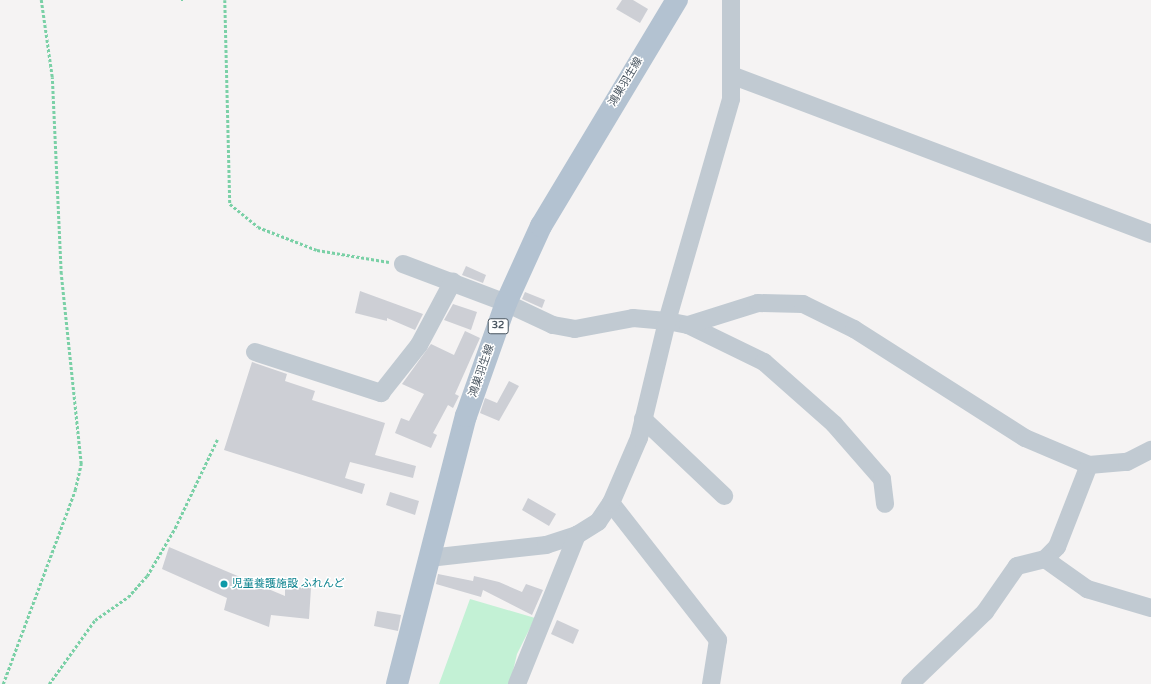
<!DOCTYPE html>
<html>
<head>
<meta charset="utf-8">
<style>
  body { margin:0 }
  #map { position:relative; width:1151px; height:684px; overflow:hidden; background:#f5f3f3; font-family:"Varela Round","Noto Sans JP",sans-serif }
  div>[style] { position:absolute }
  .green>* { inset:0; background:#c3f1d5 }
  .building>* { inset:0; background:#cdcfd5 }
  .path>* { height:2.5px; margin-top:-1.25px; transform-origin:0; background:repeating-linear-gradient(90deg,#7ad0a6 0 3px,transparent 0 5px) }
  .minor>* { height:18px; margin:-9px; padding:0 9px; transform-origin:9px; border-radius:9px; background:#c1cad2 }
  .major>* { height:22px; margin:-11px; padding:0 11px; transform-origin:11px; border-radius:11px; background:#b3c2d1 }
  .dots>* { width:11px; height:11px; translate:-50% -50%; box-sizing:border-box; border:2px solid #fff; border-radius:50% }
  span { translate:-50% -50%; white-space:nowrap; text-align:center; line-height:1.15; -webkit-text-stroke:3px #fff; paint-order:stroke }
  .shield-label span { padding:1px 3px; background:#fff; border:1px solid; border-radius:3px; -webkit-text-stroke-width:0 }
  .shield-label { font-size:10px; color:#4a5661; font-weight:700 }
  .street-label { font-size:11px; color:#4a5661 }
  .culture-label { font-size:11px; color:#0d838f }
  .left { translate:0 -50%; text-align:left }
</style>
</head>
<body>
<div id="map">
  <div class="green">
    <i style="clip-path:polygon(470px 599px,535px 618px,517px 654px,510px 684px,439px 684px)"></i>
  </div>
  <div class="building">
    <i style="clip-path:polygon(622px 0,633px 0,648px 9px,640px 23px,616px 9px)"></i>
    <i style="clip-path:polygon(466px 266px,486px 275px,483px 283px,462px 275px)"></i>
    <i style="clip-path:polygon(360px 291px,423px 314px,415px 330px,387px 318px,387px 321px,355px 313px)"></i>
    <i style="clip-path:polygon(525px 292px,545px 300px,542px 308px,522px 299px)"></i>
    <i style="clip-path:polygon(453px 304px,477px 312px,471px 330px,444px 320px)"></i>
    <i style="clip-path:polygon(465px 331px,480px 338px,455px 394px,459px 396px,453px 408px,448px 405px,433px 433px,437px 435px,431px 448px,395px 433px,401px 418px,409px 421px,424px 394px,402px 384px,431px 344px,454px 355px)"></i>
    <i style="clip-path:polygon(252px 362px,287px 374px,285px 381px,315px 391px,312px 400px,385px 423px,375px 455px,416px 466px,413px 478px,350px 462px,345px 478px,365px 484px,362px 494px,224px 450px)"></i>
    <i style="clip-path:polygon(509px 381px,519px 386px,499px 421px,480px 413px,485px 398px,497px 403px)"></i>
    <i style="clip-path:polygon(390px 492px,419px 501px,415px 515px,386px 505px)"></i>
    <i style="clip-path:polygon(528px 498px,556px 514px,549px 526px,522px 510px)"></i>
    <i style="clip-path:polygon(169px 547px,285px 596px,285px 586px,311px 588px,309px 619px,271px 615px,269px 627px,224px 610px,227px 598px,162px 569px)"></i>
    <i style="clip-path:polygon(438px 574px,473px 581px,474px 576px,499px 582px,522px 592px,526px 584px,543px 590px,532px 615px,483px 590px,481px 597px,436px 584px)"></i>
    <i style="clip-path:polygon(377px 611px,401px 615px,398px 631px,374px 626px)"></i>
    <i style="clip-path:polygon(557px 620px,579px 630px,573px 644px,551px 634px)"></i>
  </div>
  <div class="path">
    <i style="left:181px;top:0;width:2px"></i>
    <i style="left:225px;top:0;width:204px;rotate:88.6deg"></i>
    <i style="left:230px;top:204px;width:36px;rotate:39deg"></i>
    <i style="left:258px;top:227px;width:63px;rotate:21.3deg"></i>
    <i style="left:317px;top:250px;width:73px;rotate:9.5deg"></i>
    <i style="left:3px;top:684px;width:207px;rotate:-69.6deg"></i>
    <i style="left:75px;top:490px;width:27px;rotate:-77deg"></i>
    <i style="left:81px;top:464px;width:191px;rotate:-96deg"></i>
    <i style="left:61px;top:274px;width:197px;rotate:-92.6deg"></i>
    <i style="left:52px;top:77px;width:78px;rotate:-98.1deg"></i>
    <i style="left:49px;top:684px;width:79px;rotate:-54.3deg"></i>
    <i style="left:95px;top:620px;width:40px;rotate:-34.9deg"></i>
    <i style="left:128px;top:597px;width:28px;rotate:-48deg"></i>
    <i style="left:147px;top:576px;width:56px;rotate:-59.7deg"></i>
    <i style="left:175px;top:528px;width:98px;rotate:-64.5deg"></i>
  </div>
  <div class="minor">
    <i style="left:731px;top:75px;width:449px;rotate:20.7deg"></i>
    <i style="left:403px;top:264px;width:110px;rotate:20.7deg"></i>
    <i style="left:506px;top:303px;width:52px;rotate:25.1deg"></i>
    <i style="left:553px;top:325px;width:22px;rotate:10deg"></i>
    <i style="left:575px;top:329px;width:59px;rotate:-10.7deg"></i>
    <i style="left:633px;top:318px;width:34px;rotate:5deg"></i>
    <i style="left:667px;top:321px;width:21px;rotate:11deg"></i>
    <i style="left:688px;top:325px;width:85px;rotate:26deg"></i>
    <i style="left:764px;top:362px;width:94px;rotate:41.5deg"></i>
    <i style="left:834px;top:424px;width:73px;rotate:48.9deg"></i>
    <i style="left:882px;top:479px;width:25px;rotate:83deg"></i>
    <i style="left:688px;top:325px;width:73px;rotate:-17.4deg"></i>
    <i style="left:758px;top:303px;width:45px;rotate:1.3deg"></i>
    <i style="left:803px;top:304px;width:57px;rotate:26.1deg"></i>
    <i style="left:854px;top:329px;width:203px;rotate:32.5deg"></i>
    <i style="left:1025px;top:438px;width:69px;rotate:22.9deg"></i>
    <i style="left:255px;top:352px;width:133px;rotate:18deg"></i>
    <i style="left:381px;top:393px;width:61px;rotate:-51.6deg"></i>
    <i style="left:419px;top:345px;width:72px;rotate:-62deg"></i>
    <i style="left:643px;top:419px;width:112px;rotate:43.5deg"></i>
    <i style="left:611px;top:503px;width:174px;rotate:52deg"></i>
    <i style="left:718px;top:640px;width:45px;rotate:99deg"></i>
    <i style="left:429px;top:558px;width:118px;rotate:-6.3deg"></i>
    <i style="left:546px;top:545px;width:33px;rotate:-18deg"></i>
    <i style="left:577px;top:535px;width:25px;rotate:-32deg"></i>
    <i style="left:598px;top:522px;width:23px;rotate:-56deg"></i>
    <i style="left:611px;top:503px;width:71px;rotate:-66.7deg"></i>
    <i style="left:639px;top:438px;width:120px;rotate:-76.5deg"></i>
    <i style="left:667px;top:321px;width:231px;rotate:-73.9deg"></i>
    <i style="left:731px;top:99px;width:99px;rotate:-90deg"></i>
    <i style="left:1045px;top:559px;width:17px;rotate:-45deg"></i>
    <i style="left:1057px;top:547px;width:88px;rotate:-68.7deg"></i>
    <i style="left:1089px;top:465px;width:38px;rotate:-5deg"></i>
    <i style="left:1127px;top:462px;width:27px;rotate:-27deg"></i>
    <i style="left:517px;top:684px;width:161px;rotate:-68.1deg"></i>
    <i style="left:910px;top:684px;width:104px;rotate:-43.8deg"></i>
    <i style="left:985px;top:612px;width:56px;rotate:-55.2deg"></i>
    <i style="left:1017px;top:566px;width:29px;rotate:-14deg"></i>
    <i style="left:1045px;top:559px;width:52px;rotate:35.5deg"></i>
    <i style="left:1087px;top:589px;width:67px;rotate:16.5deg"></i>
  </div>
  <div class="major">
    <i style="left:397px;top:684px;width:277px;rotate:-75.6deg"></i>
    <i style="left:466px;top:416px;width:120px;rotate:-70.5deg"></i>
    <i style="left:506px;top:303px;width:85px;rotate:-65.6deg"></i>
    <i style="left:541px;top:226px;width:264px;rotate:-59deg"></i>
  </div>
  <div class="dots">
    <i style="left:224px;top:584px;background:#0f9aa8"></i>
  </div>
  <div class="shield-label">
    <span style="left:498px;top:326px">32</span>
  </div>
  <div class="street-label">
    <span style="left:626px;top:82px;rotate:-59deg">鴻巣羽生線</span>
    <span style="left:482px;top:371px;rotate:-71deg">鴻巣羽生線</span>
  </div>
  <div class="culture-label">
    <span class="left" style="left:232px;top:584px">児童養護施設 ふれんど</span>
  </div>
</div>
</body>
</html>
